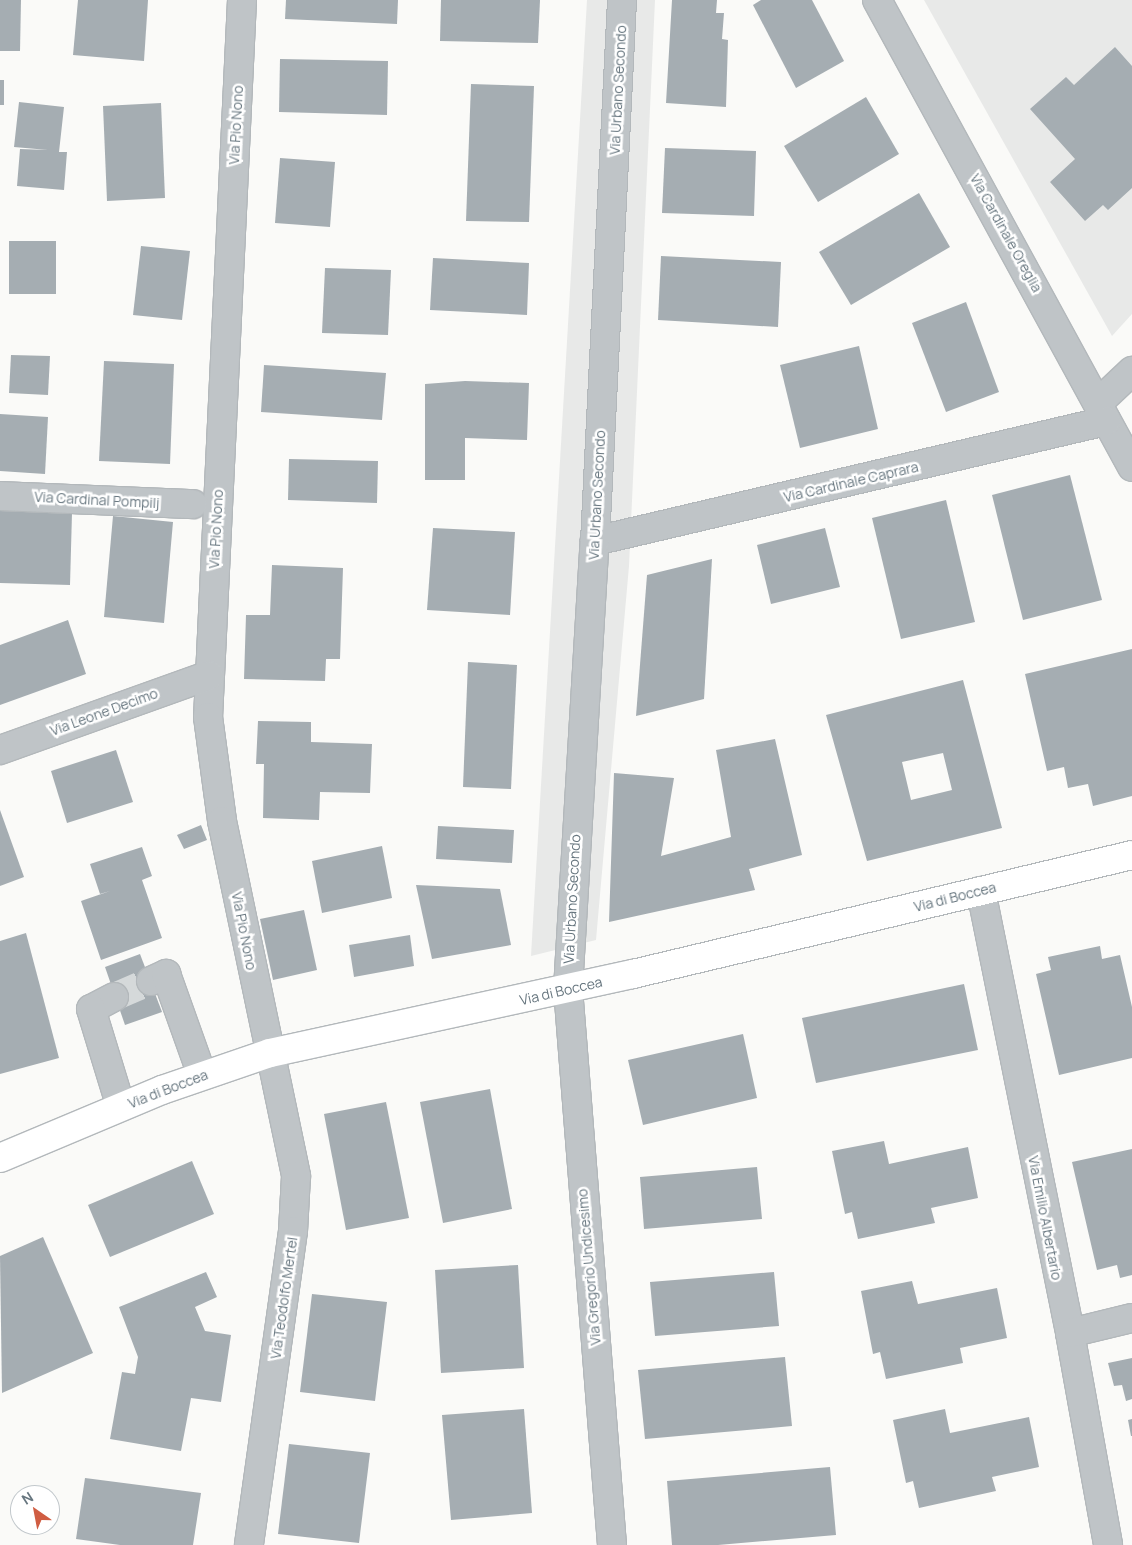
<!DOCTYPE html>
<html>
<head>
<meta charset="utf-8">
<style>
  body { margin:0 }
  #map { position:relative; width:1132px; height:1545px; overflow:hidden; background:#fafaf8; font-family:Manrope,sans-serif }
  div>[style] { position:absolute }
  .built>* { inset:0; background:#e8e9e8 }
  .building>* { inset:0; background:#a5adb2 }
  .minor-tunnel>* { height:28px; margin-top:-14px; transform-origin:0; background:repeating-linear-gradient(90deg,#d5d9da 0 28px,transparent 0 42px) }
  .roads { filter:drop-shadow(1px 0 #b3b8bb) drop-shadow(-1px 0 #b3b8bb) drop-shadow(0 1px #b3b8bb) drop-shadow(0 -1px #b3b8bb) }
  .minor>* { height:28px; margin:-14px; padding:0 14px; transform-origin:14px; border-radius:14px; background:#bfc4c7 }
  .major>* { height:28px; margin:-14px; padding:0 14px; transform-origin:14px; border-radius:14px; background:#fff }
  span { translate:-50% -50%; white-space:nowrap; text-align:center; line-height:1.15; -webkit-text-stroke:5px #fff; paint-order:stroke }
  .street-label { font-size:14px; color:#67767f }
  .north { position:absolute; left:10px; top:1485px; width:50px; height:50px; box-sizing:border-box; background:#fff; border:1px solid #c2c8cc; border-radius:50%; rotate:327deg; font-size:14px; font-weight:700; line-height:20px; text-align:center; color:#67767f }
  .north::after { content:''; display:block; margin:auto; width:18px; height:22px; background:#d05d42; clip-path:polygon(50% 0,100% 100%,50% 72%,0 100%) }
</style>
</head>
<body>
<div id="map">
  <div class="built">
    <i style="clip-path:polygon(587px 0,655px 0,629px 566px,596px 940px,531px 956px)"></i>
    <i style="clip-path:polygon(924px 0,1132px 0,1132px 314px,1112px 336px)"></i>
  </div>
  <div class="building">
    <i style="clip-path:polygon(0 0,21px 0,20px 51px,0 51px)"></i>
    <i style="clip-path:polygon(78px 0,148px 0,144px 61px,73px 55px)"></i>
    <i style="clip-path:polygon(286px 0,398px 0,397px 24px,285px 19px)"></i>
    <i style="clip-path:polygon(441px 0,540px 0,538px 43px,440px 41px)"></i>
    <i style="clip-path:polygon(672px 0,717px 0,716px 13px,724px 13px,722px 39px,728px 40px,726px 107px,666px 103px)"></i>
    <i style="clip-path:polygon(761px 0,812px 0,844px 61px,796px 88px,753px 5px)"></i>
    <i style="clip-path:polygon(1115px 47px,1132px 66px,1132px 188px,1108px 210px,1103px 205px,1085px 221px,1050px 182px,1075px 159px,1030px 109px,1066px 77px,1074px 85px)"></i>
    <i style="clip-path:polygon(280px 59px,388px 61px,387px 115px,279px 112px)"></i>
    <i style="clip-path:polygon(0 80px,4px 80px,4px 105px,0 105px)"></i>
    <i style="clip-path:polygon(471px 84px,534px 86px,529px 222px,466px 221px)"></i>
    <i style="clip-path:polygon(866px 97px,899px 154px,818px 202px,784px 146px)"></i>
    <i style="clip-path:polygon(19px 102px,64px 107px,59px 152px,67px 152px,64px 190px,17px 186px,20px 149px,48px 150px,14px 147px)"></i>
    <i style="clip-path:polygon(161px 103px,165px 198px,107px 201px,103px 106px)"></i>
    <i style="clip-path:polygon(665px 148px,756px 151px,754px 216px,662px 213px)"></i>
    <i style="clip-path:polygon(280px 158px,335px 162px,330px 227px,275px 223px)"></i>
    <i style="clip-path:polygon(919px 193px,950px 247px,851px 305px,819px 252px)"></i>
    <i style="clip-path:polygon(9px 241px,56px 241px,56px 294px,9px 294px)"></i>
    <i style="clip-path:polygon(141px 246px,190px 251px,182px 320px,133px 315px)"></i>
    <i style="clip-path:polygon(661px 256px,781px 262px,778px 327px,658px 320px)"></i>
    <i style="clip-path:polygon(433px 258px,529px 263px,527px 315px,430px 310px)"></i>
    <i style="clip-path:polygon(325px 268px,391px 270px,388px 335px,322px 333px)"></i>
    <i style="clip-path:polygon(966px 302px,999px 392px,946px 412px,912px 323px)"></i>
    <i style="clip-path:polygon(859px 346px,878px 429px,800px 448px,780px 365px)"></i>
    <i style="clip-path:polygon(11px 355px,50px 356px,48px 395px,9px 393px)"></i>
    <i style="clip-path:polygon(104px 361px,174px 364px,170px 464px,99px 461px)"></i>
    <i style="clip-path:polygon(264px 365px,386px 373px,382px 420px,261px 412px)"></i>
    <i style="clip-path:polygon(465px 381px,529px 383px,527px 440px,465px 438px,465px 480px,425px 480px,425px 384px)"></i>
    <i style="clip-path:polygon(0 414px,48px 417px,45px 474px,0 471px)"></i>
    <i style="clip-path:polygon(289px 459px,378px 461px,377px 503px,288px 500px)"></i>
    <i style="clip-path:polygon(1070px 475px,1102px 600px,1023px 620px,992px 495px)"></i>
    <i style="clip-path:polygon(946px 500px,975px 622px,901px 639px,872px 518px)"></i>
    <i style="clip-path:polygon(0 510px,72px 513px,70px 585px,0 583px)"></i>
    <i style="clip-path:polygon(113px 516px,173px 522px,164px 623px,104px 617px)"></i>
    <i style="clip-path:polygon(433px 528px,515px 532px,510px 615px,427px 610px)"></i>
    <i style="clip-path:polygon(825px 528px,840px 587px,771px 604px,757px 545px)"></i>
    <i style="clip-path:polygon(712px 559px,704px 699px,636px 716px,647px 575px)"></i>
    <i style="clip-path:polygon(272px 565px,343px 568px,340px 659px,326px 659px,325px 681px,244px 679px,246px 615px,270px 615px)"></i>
    <i style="clip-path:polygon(68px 620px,86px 674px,0 705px,0 645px)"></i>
    <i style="clip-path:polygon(1132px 649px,1132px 796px,1093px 806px,1088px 784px,1068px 788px,1064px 767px,1047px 771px,1025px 674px)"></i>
    <i style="clip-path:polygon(468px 662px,517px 665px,511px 789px,463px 787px)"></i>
    <i style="clip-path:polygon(evenodd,963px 680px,1002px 828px,867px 861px,826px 715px,963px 680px,943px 753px,952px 790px,911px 800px,902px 762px,943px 753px)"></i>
    <i style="clip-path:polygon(258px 721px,311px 722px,311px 742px,372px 744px,370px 793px,320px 792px,319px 820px,263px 818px,264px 764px,256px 764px)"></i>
    <i style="clip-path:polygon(775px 739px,802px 855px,749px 869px,755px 890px,609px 922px,614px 773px,674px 778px,661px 856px,731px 837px,716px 750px)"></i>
    <i style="clip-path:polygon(116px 750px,133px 802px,67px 823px,51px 771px)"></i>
    <i style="clip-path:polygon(0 810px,24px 877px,0 886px)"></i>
    <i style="clip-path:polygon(201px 825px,207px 840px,184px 849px,177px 835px)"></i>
    <i style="clip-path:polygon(438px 826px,514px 830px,512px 863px,436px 859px)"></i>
    <i style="clip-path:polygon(382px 846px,392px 898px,322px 913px,312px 861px)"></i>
    <i style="clip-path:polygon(142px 847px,152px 876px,142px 880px,162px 938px,101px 960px,81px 901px,110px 891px,100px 894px,90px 864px)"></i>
    <i style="clip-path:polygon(416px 885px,500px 889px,511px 945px,432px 959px)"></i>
    <i style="clip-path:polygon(304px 910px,317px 970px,273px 980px,260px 919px)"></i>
    <i style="clip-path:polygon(26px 933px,59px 1058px,0 1074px,0 941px)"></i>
    <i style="clip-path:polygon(410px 935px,414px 966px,354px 977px,349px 945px)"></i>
    <i style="clip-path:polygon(1100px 946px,1102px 959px,1120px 955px,1132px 1007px,1132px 1058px,1059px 1075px,1036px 974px,1051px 970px,1048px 957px)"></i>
    <i style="clip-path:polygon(140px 954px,162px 1012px,125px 1025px,105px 967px)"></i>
    <i style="clip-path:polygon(964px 984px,978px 1050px,816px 1083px,802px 1018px)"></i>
    <i style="clip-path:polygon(743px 1034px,757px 1098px,643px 1125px,628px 1060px)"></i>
    <i style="clip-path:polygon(490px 1089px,512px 1209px,443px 1223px,420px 1102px)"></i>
    <i style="clip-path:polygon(386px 1102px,409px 1218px,346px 1230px,324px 1114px)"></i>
    <i style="clip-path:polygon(884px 1141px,889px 1164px,968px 1147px,978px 1198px,931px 1208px,935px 1223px,858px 1239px,852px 1212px,845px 1214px,832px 1151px)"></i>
    <i style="clip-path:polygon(1132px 1149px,1132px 1275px,1120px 1278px,1117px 1265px,1097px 1270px,1072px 1162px)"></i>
    <i style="clip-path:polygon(192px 1161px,214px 1214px,110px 1257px,88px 1205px)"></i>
    <i style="clip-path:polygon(757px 1167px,762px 1219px,644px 1229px,640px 1177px)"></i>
    <i style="clip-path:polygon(43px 1237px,93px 1353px,2px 1393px,0 1256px)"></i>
    <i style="clip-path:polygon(518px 1265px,524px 1368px,441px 1373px,435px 1270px)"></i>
    <i style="clip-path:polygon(206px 1272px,217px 1297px,195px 1307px,205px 1331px,231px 1335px,221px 1402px,191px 1398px,181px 1451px,110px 1439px,122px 1372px,135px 1374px,138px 1357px,119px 1307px)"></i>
    <i style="clip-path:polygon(774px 1272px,779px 1326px,655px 1336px,650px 1282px)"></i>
    <i style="clip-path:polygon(912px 1281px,918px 1304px,997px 1288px,1007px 1338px,960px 1348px,963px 1363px,886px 1379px,880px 1352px,873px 1354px,861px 1291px)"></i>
    <i style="clip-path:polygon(312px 1294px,387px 1302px,375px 1401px,300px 1392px)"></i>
    <i style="clip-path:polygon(785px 1357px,792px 1426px,645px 1439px,638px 1370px)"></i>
    <i style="clip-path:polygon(1132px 1358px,1132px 1399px,1126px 1401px,1122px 1385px,1114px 1386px,1108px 1363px)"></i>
    <i style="clip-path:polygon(524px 1409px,532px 1513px,451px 1520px,442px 1415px)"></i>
    <i style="clip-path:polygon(945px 1409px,950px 1433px,1029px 1417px,1039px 1467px,992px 1477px,996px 1491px,919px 1508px,913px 1481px,906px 1483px,893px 1420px)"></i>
    <i style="clip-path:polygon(1132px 1419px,1132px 1436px,1131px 1436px,1128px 1420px)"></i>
    <i style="clip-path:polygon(289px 1444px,370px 1453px,359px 1543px,278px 1534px)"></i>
    <i style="clip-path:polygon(830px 1467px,836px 1535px,718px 1545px,672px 1545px,667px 1481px)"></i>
    <i style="clip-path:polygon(85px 1478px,201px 1493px,193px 1545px,120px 1545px,76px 1539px)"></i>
  </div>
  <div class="minor-tunnel">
    <i style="left:114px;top:997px;width:40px;rotate:-23.4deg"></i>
  </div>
  <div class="roads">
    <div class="minor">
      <i style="left:242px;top:0;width:718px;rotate:92.71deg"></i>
      <i style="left:208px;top:717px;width:105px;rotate:82.3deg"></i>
      <i style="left:222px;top:821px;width:363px;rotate:78.2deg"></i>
      <i style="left:296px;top:1176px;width:55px;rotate:93.1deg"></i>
      <i style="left:293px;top:1231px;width:317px;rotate:98deg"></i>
      <i style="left:877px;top:0;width:532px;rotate:61.36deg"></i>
      <i style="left:1098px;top:403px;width:47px;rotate:-43.3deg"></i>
      <i style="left:0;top:496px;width:193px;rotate:2.4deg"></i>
      <i style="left:595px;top:541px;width:525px;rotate:-13.22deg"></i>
      <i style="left:0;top:750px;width:222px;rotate:-19.7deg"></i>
      <i style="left:981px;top:891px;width:451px;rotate:78.6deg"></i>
      <i style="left:1070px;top:1333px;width:215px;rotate:79.8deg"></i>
      <i style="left:151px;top:981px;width:17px;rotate:-25deg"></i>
      <i style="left:166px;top:974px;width:107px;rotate:70.4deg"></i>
      <i style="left:114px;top:997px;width:26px;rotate:152deg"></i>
      <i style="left:91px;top:1009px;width:102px;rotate:73deg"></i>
      <i style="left:1070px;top:1333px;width:64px;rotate:-13.6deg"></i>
      <i style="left:612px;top:1545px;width:558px;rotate:-94.52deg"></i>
      <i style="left:568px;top:989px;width:449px;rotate:-86.6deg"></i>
      <i style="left:595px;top:541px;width:542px;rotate:-87.14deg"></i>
    </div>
    <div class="major">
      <i style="left:0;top:1158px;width:176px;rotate:-22.8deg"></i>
      <i style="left:162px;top:1090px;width:114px;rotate:-18.9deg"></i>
      <i style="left:270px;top:1053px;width:371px;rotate:-12.3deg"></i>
      <i style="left:633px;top:974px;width:513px;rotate:-13.41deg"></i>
    </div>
  </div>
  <div class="street-label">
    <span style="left:618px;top:90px;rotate:-87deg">Via Urbano Secondo</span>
    <span style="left:236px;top:125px;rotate:-87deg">Via Pio Nono</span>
    <span style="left:1006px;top:233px;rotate:61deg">Via Cardinale Oreglia</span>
    <span style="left:851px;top:482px;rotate:-13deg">Via Cardinale Caprara</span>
    <span style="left:597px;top:495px;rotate:-87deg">Via Urbano Secondo</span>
    <span style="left:97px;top:500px;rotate:3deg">Via Cardinal Pompilj</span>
    <span style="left:216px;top:529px;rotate:-87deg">Via Pio Nono</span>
    <span style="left:104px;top:712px;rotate:-20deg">Via Leone Decimo</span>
    <span style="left:955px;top:897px;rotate:-14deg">Via di Boccea</span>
    <span style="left:572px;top:899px;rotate:-87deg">Via Urbano Secondo</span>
    <span style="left:244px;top:931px;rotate:79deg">Via Pio Nono</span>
    <span style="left:561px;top:991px;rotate:-13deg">Via di Boccea</span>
    <span style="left:168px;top:1089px;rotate:-21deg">Via di Boccea</span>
    <span style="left:1045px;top:1218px;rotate:79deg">Via Emilio Albertario</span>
    <span style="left:589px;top:1267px;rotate:-95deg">Via Gregorio Undicesimo</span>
    <span style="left:284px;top:1298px;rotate:-82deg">Via Teodolfo Mertel</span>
  </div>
  <div class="north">N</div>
</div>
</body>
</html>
